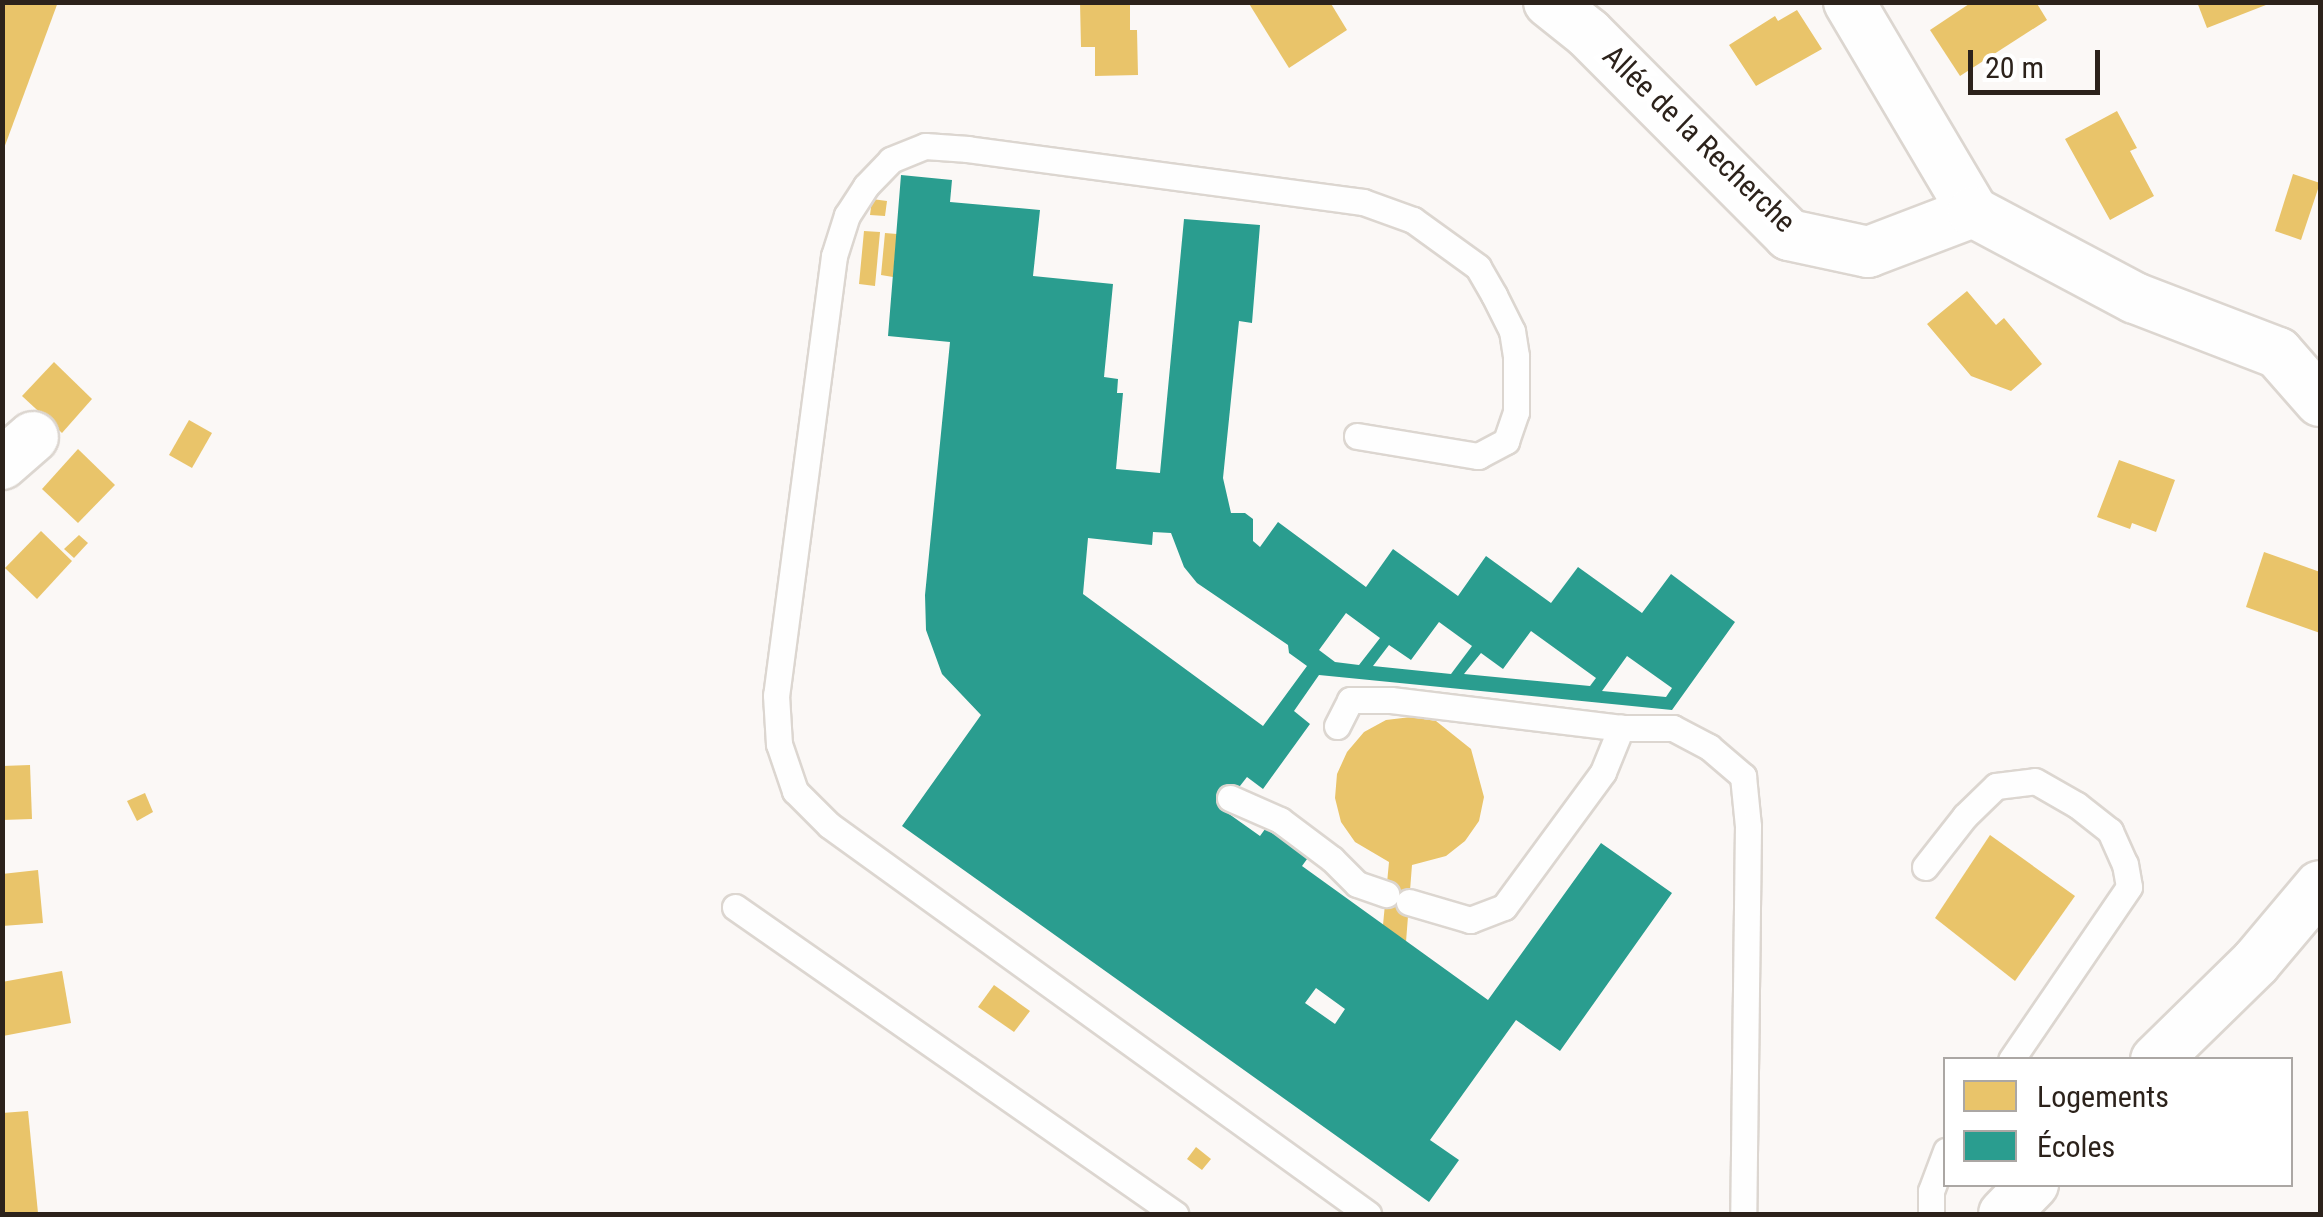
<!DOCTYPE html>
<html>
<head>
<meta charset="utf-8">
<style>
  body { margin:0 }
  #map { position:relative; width:2323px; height:1217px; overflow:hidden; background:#fbf8f6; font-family:"Roboto Condensed",sans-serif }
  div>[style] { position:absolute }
  .homes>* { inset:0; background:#e9c46a }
  .schools>* { inset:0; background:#2a9d8f }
  .roads { filter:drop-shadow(2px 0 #dcd6d0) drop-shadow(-2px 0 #dcd6d0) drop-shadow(0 2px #dcd6d0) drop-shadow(0 -2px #dcd6d0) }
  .service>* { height:25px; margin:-12.5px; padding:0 12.5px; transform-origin:12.5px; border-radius:12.5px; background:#fefefe }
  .minor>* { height:50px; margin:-25px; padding:0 25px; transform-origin:25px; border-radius:25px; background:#fefefe }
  span { translate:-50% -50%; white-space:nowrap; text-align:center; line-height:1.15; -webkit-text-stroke:10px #fff; paint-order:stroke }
  .street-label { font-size:30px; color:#2c221b }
  .frame { position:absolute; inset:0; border:5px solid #2c221b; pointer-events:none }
  .legend { position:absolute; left:1943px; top:1057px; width:350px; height:130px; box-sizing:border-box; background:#fff; border:2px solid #aba7a4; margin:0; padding:12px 18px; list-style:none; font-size:30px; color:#2c221b }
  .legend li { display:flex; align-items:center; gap:20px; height:50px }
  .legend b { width:50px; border:2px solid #aba7a4 }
  .scale { position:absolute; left:1968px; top:50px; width:132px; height:45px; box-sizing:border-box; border:5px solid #2c221b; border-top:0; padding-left:12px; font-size:30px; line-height:35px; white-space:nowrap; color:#2c221b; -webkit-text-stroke:8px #fff; paint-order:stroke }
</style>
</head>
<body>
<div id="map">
  <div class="homes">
    <i style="clip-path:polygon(2px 2px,58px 2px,3px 151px,2px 151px)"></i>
    <i style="clip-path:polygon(1080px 2px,1130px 2px,1130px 30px,1137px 30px,1138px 75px,1095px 76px,1095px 47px,1081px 47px)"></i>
    <i style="clip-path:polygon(1248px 2px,1330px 2px,1347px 30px,1289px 68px)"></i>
    <i style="clip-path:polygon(1972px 2px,2036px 2px,2047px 20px,1960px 76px,1930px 30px)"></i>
    <i style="clip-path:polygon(2197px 2px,2271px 2px,2271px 3px,2207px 28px)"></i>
    <i style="clip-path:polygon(1797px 10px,1822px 49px,1756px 86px,1729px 45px,1775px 16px,1778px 21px)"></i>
    <i style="clip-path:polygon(2117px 111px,2137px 148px,2130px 151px,2154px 196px,2110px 220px,2065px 139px)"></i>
    <i style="clip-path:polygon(2293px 174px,2320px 183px,2301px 240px,2275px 231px)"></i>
    <i style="clip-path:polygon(872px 199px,887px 201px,885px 216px,870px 215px)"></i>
    <i style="clip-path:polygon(864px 231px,880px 232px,875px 286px,859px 284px)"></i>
    <i style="clip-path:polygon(885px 233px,897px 234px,893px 277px,881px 275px)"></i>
    <i style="clip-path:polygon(1967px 291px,1996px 325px,2004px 318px,2042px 364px,2011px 391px,1971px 376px,1927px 324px)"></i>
    <i style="clip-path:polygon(54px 362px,92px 399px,62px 433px,22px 396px)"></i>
    <i style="clip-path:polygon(189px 420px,212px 433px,192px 468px,169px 455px)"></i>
    <i style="clip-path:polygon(78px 449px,115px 485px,78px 523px,42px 489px)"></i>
    <i style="clip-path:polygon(2119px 460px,2175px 480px,2156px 532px,2132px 523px,2130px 529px,2097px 517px)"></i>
    <i style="clip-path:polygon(41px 531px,72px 561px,37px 599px,5px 568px)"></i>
    <i style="clip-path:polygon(79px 535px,88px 543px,74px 558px,64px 549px)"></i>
    <i style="clip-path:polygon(2264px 552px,2320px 572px,2320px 633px,2246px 607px)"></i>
    <i style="clip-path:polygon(1411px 717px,1436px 721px,1471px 749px,1484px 797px,1479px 821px,1465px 841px,1446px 856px,1412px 865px,1406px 942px,1383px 925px,1389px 862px,1355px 842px,1341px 822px,1335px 798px,1337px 774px,1347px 752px,1364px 732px,1386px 720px)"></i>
    <i style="clip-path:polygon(30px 765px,32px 819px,2px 820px,2px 766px)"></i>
    <i style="clip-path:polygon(145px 793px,153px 812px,137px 821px,127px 801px)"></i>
    <i style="clip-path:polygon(1990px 835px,2075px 896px,2015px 981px,1935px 918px)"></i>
    <i style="clip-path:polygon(38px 870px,43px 923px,2px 926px,2px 874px)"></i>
    <i style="clip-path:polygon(62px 971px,71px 1023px,3px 1036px,2px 982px)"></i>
    <i style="clip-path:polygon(994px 985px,1030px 1011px,1014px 1032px,978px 1007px)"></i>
    <i style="clip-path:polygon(28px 1111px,38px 1213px,2px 1214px,2px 1113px)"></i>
    <i style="clip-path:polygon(1196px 1147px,1211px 1159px,1202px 1170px,1187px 1159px)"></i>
  </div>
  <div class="schools">
    <i style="clip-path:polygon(evenodd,901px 175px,952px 180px,950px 202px,1040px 210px,1033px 276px,1113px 284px,1104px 377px,1118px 379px,1117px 393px,1123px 393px,1116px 469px,1160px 473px,1184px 219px,1260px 225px,1252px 323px,1239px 321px,1223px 478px,1231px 513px,1245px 513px,1253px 519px,1253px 541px,1260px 547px,1278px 522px,1366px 587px,1393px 549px,1458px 596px,1486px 556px,1551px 603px,1578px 567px,1642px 613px,1671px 574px,1735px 622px,1672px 710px,1319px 675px,1294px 711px,1310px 724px,1263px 789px,1247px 777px,1222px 809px,1260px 836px,1268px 825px,1310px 855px,1302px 866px,1488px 1000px,1601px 843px,1672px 893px,1560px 1051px,1516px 1020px,1430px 1140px,1459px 1160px,1429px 1202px,902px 826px,981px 715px,942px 674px,926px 630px,925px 595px,950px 342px,888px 336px,901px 175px,1153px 532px,1171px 533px,1184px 567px,1197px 583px,1288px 645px,1289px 653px,1307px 666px,1263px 726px,1083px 594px,1088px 538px,1152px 545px,1153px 532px,901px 175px,1346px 613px,1380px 638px,1359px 665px,1335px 662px,1319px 650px,1346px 613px,901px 175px,1439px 622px,1472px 646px,1451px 674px,1373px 666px,1389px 645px,1411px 660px,1439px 622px,901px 175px,1531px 631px,1596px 678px,1590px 686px,1464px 674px,1481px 653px,1503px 669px,1531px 631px,901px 175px,1627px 656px,1672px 688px,1666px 697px,1602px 691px,1627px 656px,901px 175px,1316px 988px,1345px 1009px,1335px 1024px,1305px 1003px,1316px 988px)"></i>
  </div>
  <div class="roads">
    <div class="service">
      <i style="left:1357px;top:436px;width:123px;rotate:9.4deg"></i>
      <i style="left:1478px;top:456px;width:32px;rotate:-28deg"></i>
      <i style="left:1506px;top:441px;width:31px;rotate:-71deg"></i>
      <i style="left:1516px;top:412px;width:56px;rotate:-90deg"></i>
      <i style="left:1516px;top:356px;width:25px;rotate:-99deg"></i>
      <i style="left:1512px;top:331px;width:40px;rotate:-116.6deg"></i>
      <i style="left:1494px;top:295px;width:32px;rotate:-120deg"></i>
      <i style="left:1478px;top:267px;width:80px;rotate:-144.1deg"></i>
      <i style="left:1413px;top:220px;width:53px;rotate:-160.2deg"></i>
      <i style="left:1363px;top:202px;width:399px;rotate:-172.4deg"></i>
      <i style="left:968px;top:149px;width:43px;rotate:-176deg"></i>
      <i style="left:925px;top:146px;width:37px;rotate:158deg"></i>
      <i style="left:891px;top:160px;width:36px;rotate:134deg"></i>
      <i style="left:866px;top:186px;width:35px;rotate:123deg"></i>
      <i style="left:847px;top:215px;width:43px;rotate:107.6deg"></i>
      <i style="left:834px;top:256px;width:443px;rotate:97.5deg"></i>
      <i style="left:776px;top:695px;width:49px;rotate:86.5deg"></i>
      <i style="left:779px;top:744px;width:50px;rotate:71.2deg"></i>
      <i style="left:795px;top:791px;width:48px;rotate:45deg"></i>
      <i style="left:829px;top:825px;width:665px;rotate:35.82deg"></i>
      <i style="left:1337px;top:726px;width:29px;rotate:-63deg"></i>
      <i style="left:1350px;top:700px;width:41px"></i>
      <i style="left:1391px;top:700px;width:232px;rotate:6.9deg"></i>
      <i style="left:1621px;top:728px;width:52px"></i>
      <i style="left:1673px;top:728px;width:41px;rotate:27.8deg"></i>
      <i style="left:1709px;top:747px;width:45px;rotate:40.5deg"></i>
      <i style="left:1743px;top:776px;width:50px;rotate:84.3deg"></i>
      <i style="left:1748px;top:826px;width:388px;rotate:90.7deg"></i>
      <i style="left:1230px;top:798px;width:55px;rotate:23.7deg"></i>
      <i style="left:1280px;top:820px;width:65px;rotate:36.9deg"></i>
      <i style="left:1332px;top:859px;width:35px;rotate:45deg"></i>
      <i style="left:1357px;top:884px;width:31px;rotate:19deg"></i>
      <i style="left:1925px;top:867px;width:65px;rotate:-51.9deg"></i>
      <i style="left:1965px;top:816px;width:43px;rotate:-44.1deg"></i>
      <i style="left:1996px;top:786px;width:39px;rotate:-7deg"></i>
      <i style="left:2035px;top:781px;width:48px;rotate:29.7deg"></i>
      <i style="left:2077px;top:805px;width:42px;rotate:38.2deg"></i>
      <i style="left:2110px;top:831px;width:36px;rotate:66deg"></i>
      <i style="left:2125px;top:864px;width:23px;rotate:80deg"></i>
      <i style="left:2129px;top:887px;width:209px;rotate:124.3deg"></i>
      <i style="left:1409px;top:902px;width:64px;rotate:16.4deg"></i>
      <i style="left:1470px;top:920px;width:36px;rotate:-21deg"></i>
      <i style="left:1504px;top:907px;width:167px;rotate:-53.7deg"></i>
      <i style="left:1603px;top:772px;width:48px;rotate:-67.8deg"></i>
      <i style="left:735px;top:907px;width:537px;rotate:34.9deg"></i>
      <i style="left:1931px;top:1214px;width:23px;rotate:-90deg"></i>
      <i style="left:1931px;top:1191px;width:43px;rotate:-69.4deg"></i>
    </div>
    <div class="minor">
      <i style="left:1549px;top:2px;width:50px;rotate:38.5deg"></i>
      <i style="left:1588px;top:33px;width:285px;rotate:45.1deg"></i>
      <i style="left:1789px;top:235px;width:81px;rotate:12.1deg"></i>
      <i style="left:1868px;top:252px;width:112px;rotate:-20.9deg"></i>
      <i style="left:1849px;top:2px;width:244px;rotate:59.4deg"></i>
      <i style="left:1973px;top:212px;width:183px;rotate:28deg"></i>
      <i style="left:2135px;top:298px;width:153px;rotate:21deg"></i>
      <i style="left:2278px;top:353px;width:64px;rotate:48.8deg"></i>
      <i style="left:2px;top:464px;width:41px;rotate:-41.1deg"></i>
      <i style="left:2156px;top:1060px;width:140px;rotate:-44.4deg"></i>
      <i style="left:2256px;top:962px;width:99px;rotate:-49.9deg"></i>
      <i style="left:2004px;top:1214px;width:42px;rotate:-46deg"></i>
    </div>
  </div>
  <div class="street-label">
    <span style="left:1699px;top:139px;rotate:44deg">Allée de la Recherche</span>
  </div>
  <div class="frame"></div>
  <ul class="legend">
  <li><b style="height:28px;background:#e9c46a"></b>Logements</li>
  <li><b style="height:28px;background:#2a9d8f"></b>Écoles</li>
  </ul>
  <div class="scale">20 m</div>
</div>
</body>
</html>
